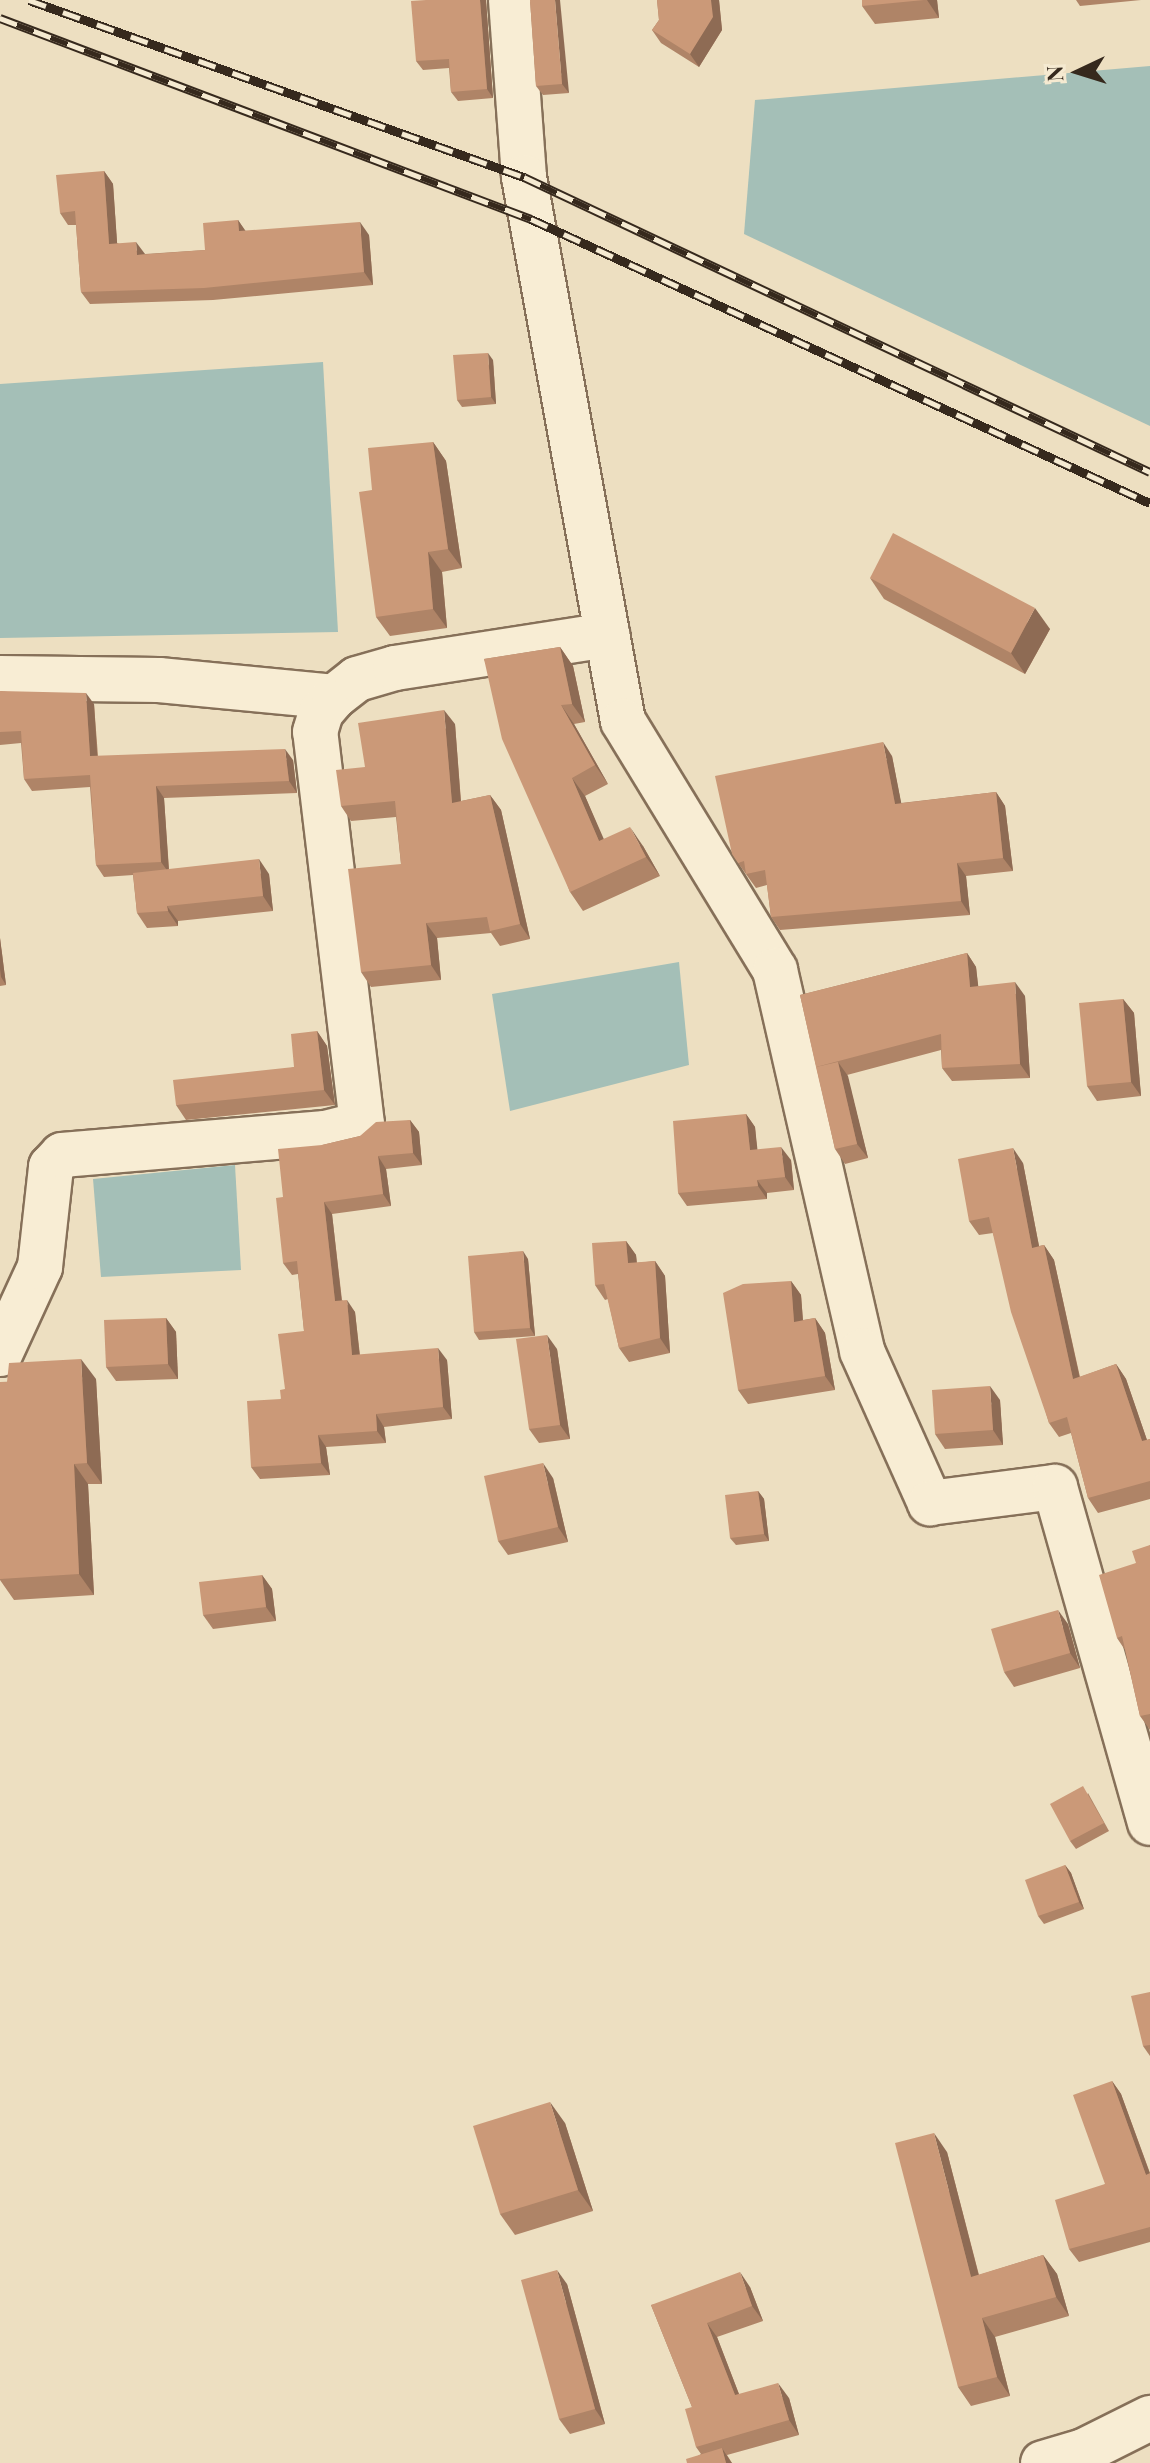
<!DOCTYPE html>
<html>
<head>
<meta charset="utf-8">
<style>
  body { margin:0 }
  #map { position:relative; width:1150px; height:2463px; overflow:hidden; background:#eddfc1; font-family:"Playfair Display",serif }
  div>[style] { position:absolute }
  .water>* { inset:0; background:#a4bfb7 }
  .roads { filter:drop-shadow(2px 0 #867059) drop-shadow(-2px 0 #867059) drop-shadow(0 2px #867059) drop-shadow(0 -2px #867059) }
  .street>* { height:44px; margin:-22px; padding:0 22px; transform-origin:22px; border-radius:22px; background:#f8edd4 }
  .secondary>* { height:44px; margin:-22px; padding:0 22px; transform-origin:22px; border-radius:22px; background:#f8edd4 }
  .rail>* { height:9px; margin-top:-4.5px; transform-origin:0; background:repeating-linear-gradient(90deg,#f5ead1 0 18px,#36291d 0 36px); box-sizing:border-box; border-block:2px solid #36291d }
  .wall>* { inset:0; background:#af8467 }
  .shaded-wall>* { inset:0; background:#8e6b54 }
  .building>* { inset:0; background:#cb9978 }
  span { translate:-50% -50%; white-space:nowrap; text-align:center; line-height:1.15; -webkit-text-stroke:6px #f5ead1; paint-order:stroke }
  .north { position:absolute; left:1038px; top:32px; width:80px; height:80px; -webkit-text-stroke:6px #f5ead1; paint-order:stroke; rotate:266deg; font-size:22px; font-weight:700; line-height:32px; text-align:center; color:#36291d }
  .north::after { content:''; display:block; margin:auto; width:28px; height:36px; background:#36291d; clip-path:polygon(50% 0,100% 100%,50% 72%,0 100%) }
</style>
</head>
<body>
<div id="map">
  <div class="water">
    <i style="clip-path:polygon(1150px 66px,1150px 426px,744px 234px,755px 100px)"></i>
    <i style="clip-path:polygon(323px 362px,338px 632px,0 638px,0 384px)"></i>
    <i style="clip-path:polygon(679px 962px,689px 1065px,510px 1111px,492px 994px)"></i>
    <i style="clip-path:polygon(235px 1165px,241px 1270px,101px 1277px,93px 1179px)"></i>
  </div>
  <div class="roads">
    <div class="street">
      <i style="left:0;top:678px;width:159px;rotate:0.7deg"></i>
      <i style="left:159px;top:680px;width:176px;rotate:5.5deg"></i>
      <i style="left:0;top:1354px;width:96px;rotate:-65.3deg"></i>
      <i style="left:40px;top:1267px;width:101px;rotate:-83.7deg"></i>
      <i style="left:51px;top:1167px;width:16px;rotate:-47deg"></i>
      <i style="left:62px;top:1155px;width:264px;rotate:-4.8deg"></i>
      <i style="left:325px;top:1133px;width:38px;rotate:-14deg"></i>
      <i style="left:362px;top:1124px;width:395px;rotate:-96.8deg"></i>
      <i style="left:315px;top:732px;width:21px;rotate:-73deg"></i>
      <i style="left:321px;top:712px;width:20px;rotate:-49deg"></i>
      <i style="left:334px;top:697px;width:29px;rotate:-38deg"></i>
      <i style="left:357px;top:679px;width:40px;rotate:-16deg"></i>
      <i style="left:395px;top:668px;width:215px;rotate:-8.8deg"></i>
    </div>
    <div class="secondary">
      <i style="left:511px;top:0;width:177px;rotate:85.8deg"></i>
      <i style="left:524px;top:177px;width:553px;rotate:79.69deg"></i>
      <i style="left:623px;top:721px;width:292px;rotate:58.6deg"></i>
      <i style="left:775px;top:970px;width:391px;rotate:77.1deg"></i>
      <i style="left:862px;top:1351px;width:167px;rotate:65.9deg"></i>
      <i style="left:930px;top:1503px;width:126px;rotate:-7.3deg"></i>
      <i style="left:1055px;top:1487px;width:349px;rotate:74.2deg"></i>
      <i style="left:1043px;top:2463px;width:43px;rotate:-16.3deg"></i>
      <i style="left:1084px;top:2451px;width:74px;rotate:-26.6deg"></i>
    </div>
  </div>
  <div class="rail">
    <i style="left:29px;top:0;width:526px;rotate:19.68deg"></i>
    <i style="left:524px;top:177px;width:692px;rotate:25.23deg"></i>
    <i style="left:0;top:18px;width:568px;rotate:20.73deg"></i>
    <i style="left:531px;top:219px;width:681px;rotate:24.65deg"></i>
  </div>
  <div class="wall">
    <i style="clip-path:polygon(426px 0,486px 0,493px 98px,458px 101px,451px 92px,449px 68px,423px 70px,416px 61px)"></i>
    <i style="clip-path:polygon(530px 0,569px 93px,543px 95px,536px 86px)"></i>
    <i style="clip-path:polygon(657px 0,719px 0,722px 30px,699px 67px,661px 43px,652px 30px,659px 20px)"></i>
    <i style="clip-path:polygon(862px 0,937px 0,939px 18px,875px 24px,862px 6px)"></i>
    <i style="clip-path:polygon(1076px 0,1141px 0,1080px 6px)"></i>
    <i style="clip-path:polygon(104px 171px,113px 184px,117px 243px,145px 254px,205px 250px,238px 220px,245px 231px,369px 235px,373px 285px,213px 300px,90px 304px,81px 292px,76px 225px,68px 225px,60px 213px)"></i>
    <i style="clip-path:polygon(493px 360px,496px 404px,462px 407px,457px 400px)"></i>
    <i style="clip-path:polygon(433px 442px,446px 461px,462px 568px,442px 572px,447px 628px,390px 636px,376px 617px,372px 490px)"></i>
    <i style="clip-path:polygon(870px 578px,1050px 629px,1025px 674px,884px 599px)"></i>
    <i style="clip-path:polygon(560px 647px,573px 666px,585px 722px,574px 724px,608px 784px,585px 796px,603px 839px,643px 846px,660px 876px,583px 911px,570px 892px,484px 659px)"></i>
    <i style="clip-path:polygon(0 691px,94px 704px,98px 756px,293px 760px,297px 793px,164px 798px,169px 869px,269px 874px,273px 911px,178px 921px,178px 926px,147px 928px,137px 913px,133px 875px,104px 877px,96px 865px,90px 787px,32px 791px,24px 779px,21px 743px,0 745px)"></i>
    <i style="clip-path:polygon(455px 724px,461px 801px,490px 795px,501px 810px,530px 939px,500px 946px,491px 933px,437px 938px,441px 980px,371px 987px,361px 972px,401px 864px,396px 817px,351px 821px,341px 806px,365px 767px)"></i>
    <i style="clip-path:polygon(892px 756px,901px 803px,996px 792px,1005px 806px,1013px 871px,966px 876px,970px 915px,780px 930px,771px 917px,767px 885px,756px 888px,738px 863px)"></i>
    <i style="clip-path:polygon(0 938px,6px 985px,0 986px)"></i>
    <i style="clip-path:polygon(967px 953px,976px 967px,978px 986px,1025px 996px,1030px 1078px,952px 1081px,942px 1068px,941px 1050px,847px 1075px,868px 1158px,845px 1164px,835px 1149px,800px 995px)"></i>
    <i style="clip-path:polygon(1123px 999px,1134px 1013px,1141px 1096px,1097px 1101px,1087px 1086px)"></i>
    <i style="clip-path:polygon(317px 1031px,327px 1046px,335px 1105px,186px 1120px,176px 1105px,294px 1067px)"></i>
    <i style="clip-path:polygon(746px 1114px,755px 1127px,757px 1150px,791px 1160px,794px 1190px,767px 1193px,767px 1199px,687px 1206px,678px 1193px)"></i>
    <i style="clip-path:polygon(410px 1120px,419px 1132px,422px 1165px,386px 1169px,391px 1206px,332px 1214px,342px 1300px,355px 1312px,360px 1355px,447px 1360px,452px 1419px,384px 1427px,386px 1443px,326px 1447px,330px 1475px,260px 1479px,251px 1467px,285px 1389px,304px 1331px,298px 1274px,292px 1275px,283px 1263px,283px 1197px,322px 1145px,360px 1136px)"></i>
    <i style="clip-path:polygon(1023px 1163px,1039px 1246px,1044px 1245px,1054px 1260px,1080px 1377px,1116px 1364px,1126px 1379px,1147px 1440px,1150px 1439px,1150px 1499px,1098px 1513px,1088px 1498px,1071px 1433px,1059px 1437px,1049px 1423px,993px 1233px,979px 1235px,969px 1221px)"></i>
    <i style="clip-path:polygon(626px 1241px,636px 1255px,637px 1263px,655px 1261px,665px 1276px,670px 1353px,629px 1362px,619px 1348px,608px 1299px,605px 1300px,595px 1285px)"></i>
    <i style="clip-path:polygon(528px 1259px,535px 1336px,479px 1340px,474px 1332px)"></i>
    <i style="clip-path:polygon(791px 1281px,801px 1295px,803px 1320px,815px 1318px,825px 1333px,835px 1390px,748px 1404px,738px 1390px)"></i>
    <i style="clip-path:polygon(166px 1318px,176px 1332px,178px 1379px,116px 1381px,106px 1367px)"></i>
    <i style="clip-path:polygon(557px 1349px,570px 1439px,539px 1443px,529px 1429px)"></i>
    <i style="clip-path:polygon(96px 1379px,102px 1484px,88px 1484px,94px 1595px,14px 1600px,0 1580px,0 1382px)"></i>
    <i style="clip-path:polygon(1000px 1400px,1003px 1445px,945px 1449px,935px 1434px)"></i>
    <i style="clip-path:polygon(553px 1478px,568px 1542px,508px 1555px,498px 1541px)"></i>
    <i style="clip-path:polygon(758px 1491px,764px 1499px,769px 1541px,736px 1545px,730px 1538px)"></i>
    <i style="clip-path:polygon(1150px 1545px,1150px 1730px,1140px 1716px,1125px 1650px,1117px 1638px,1136px 1563px)"></i>
    <i style="clip-path:polygon(262px 1575px,272px 1589px,276px 1621px,213px 1629px,203px 1615px)"></i>
    <i style="clip-path:polygon(1068px 1624px,1080px 1668px,1014px 1687px,1004px 1672px)"></i>
    <i style="clip-path:polygon(1088px 1793px,1109px 1831px,1076px 1849px,1070px 1841px)"></i>
    <i style="clip-path:polygon(1065px 1865px,1071px 1873px,1084px 1909px,1044px 1924px,1038px 1916px)"></i>
    <i style="clip-path:polygon(1150px 1992px,1150px 2056px,1143px 2046px)"></i>
    <i style="clip-path:polygon(1112px 2081px,1121px 2094px,1150px 2173px,1150px 2242px,1079px 2262px,1069px 2249px,1105px 2184px)"></i>
    <i style="clip-path:polygon(565px 2123px,593px 2211px,515px 2235px,500px 2214px)"></i>
    <i style="clip-path:polygon(947px 2152px,979px 2275px,1043px 2255px,1057px 2274px,1069px 2316px,995px 2337px,1010px 2396px,971px 2406px,958px 2387px)"></i>
    <i style="clip-path:polygon(567px 2284px,605px 2424px,570px 2434px,559px 2419px)"></i>
    <i style="clip-path:polygon(750px 2287px,763px 2321px,717px 2337px,739px 2394px,789px 2398px,799px 2435px,727px 2455px,732px 2463px,687px 2463px,701px 2454px,696px 2447px,692px 2407px,651px 2305px)"></i>
  </div>
  <div class="shaded-wall">
    <i style="clip-path:polygon(480px 0,486px 0,493px 98px,487px 89px)"></i>
    <i style="clip-path:polygon(555px 0,560px 0,569px 93px,562px 84px)"></i>
    <i style="clip-path:polygon(711px 0,719px 0,722px 30px,699px 67px,690px 54px)"></i>
    <i style="clip-path:polygon(927px 0,937px 0,939px 18px)"></i>
    <i style="clip-path:polygon(104px 171px,113px 184px,118px 256px,109px 244px)"></i>
    <i style="clip-path:polygon(238px 220px,247px 233px,239px 231px)"></i>
    <i style="clip-path:polygon(360px 222px,369px 235px,373px 285px,364px 272px)"></i>
    <i style="clip-path:polygon(136px 242px,145px 254px,137px 255px)"></i>
    <i style="clip-path:polygon(488px 353px,493px 360px,496px 404px,491px 397px)"></i>
    <i style="clip-path:polygon(433px 442px,446px 461px,462px 568px,448px 549px)"></i>
    <i style="clip-path:polygon(428px 552px,442px 572px,447px 628px,433px 609px)"></i>
    <i style="clip-path:polygon(1035px 608px,1050px 629px,1025px 674px,1011px 653px)"></i>
    <i style="clip-path:polygon(560px 647px,573px 666px,585px 722px,572px 704px)"></i>
    <i style="clip-path:polygon(86px 693px,94px 704px,98px 768px,90px 756px)"></i>
    <i style="clip-path:polygon(561px 705px,574px 724px,608px 784px,595px 765px)"></i>
    <i style="clip-path:polygon(444px 710px,455px 724px,462px 818px,452px 803px)"></i>
    <i style="clip-path:polygon(883px 742px,892px 756px,904px 817px,895px 804px)"></i>
    <i style="clip-path:polygon(285px 749px,293px 760px,297px 793px,289px 781px)"></i>
    <i style="clip-path:polygon(572px 778px,585px 796px,613px 860px,599px 841px)"></i>
    <i style="clip-path:polygon(156px 786px,164px 798px,169px 873px,161px 862px)"></i>
    <i style="clip-path:polygon(996px 792px,1005px 806px,1013px 871px,1003px 858px)"></i>
    <i style="clip-path:polygon(490px 795px,501px 810px,530px 939px,520px 924px)"></i>
    <i style="clip-path:polygon(630px 827px,643px 846px,660px 876px,646px 857px)"></i>
    <i style="clip-path:polygon(259px 859px,269px 874px,273px 911px,263px 896px)"></i>
    <i style="clip-path:polygon(957px 863px,966px 876px,970px 915px,961px 901px)"></i>
    <i style="clip-path:polygon(167px 906px,178px 921px,178px 926px,168px 911px)"></i>
    <i style="clip-path:polygon(426px 923px,437px 938px,441px 980px,431px 965px)"></i>
    <i style="clip-path:polygon(0 938px,6px 985px,1px 977px,0 969px)"></i>
    <i style="clip-path:polygon(967px 953px,976px 967px,980px 1001px,970px 987px)"></i>
    <i style="clip-path:polygon(1015px 982px,1025px 996px,1030px 1078px,1020px 1064px)"></i>
    <i style="clip-path:polygon(1123px 999px,1134px 1013px,1141px 1096px,1131px 1082px)"></i>
    <i style="clip-path:polygon(317px 1031px,327px 1046px,335px 1105px,324px 1090px)"></i>
    <i style="clip-path:polygon(838px 1062px,848px 1076px,868px 1158px,857px 1144px)"></i>
    <i style="clip-path:polygon(746px 1114px,755px 1127px,759px 1164px,750px 1150px)"></i>
    <i style="clip-path:polygon(410px 1120px,419px 1132px,422px 1165px,413px 1153px)"></i>
    <i style="clip-path:polygon(781px 1147px,791px 1160px,794px 1190px,785px 1177px)"></i>
    <i style="clip-path:polygon(1013px 1148px,1023px 1163px,1042px 1262px,1032px 1248px)"></i>
    <i style="clip-path:polygon(378px 1156px,386px 1169px,391px 1206px,383px 1194px)"></i>
    <i style="clip-path:polygon(757px 1180px,767px 1193px,767px 1199px,758px 1186px)"></i>
    <i style="clip-path:polygon(324px 1202px,332px 1214px,343px 1313px,335px 1301px)"></i>
    <i style="clip-path:polygon(626px 1241px,636px 1255px,638px 1278px,628px 1263px)"></i>
    <i style="clip-path:polygon(1044px 1245px,1054px 1260px,1083px 1393px,1073px 1379px)"></i>
    <i style="clip-path:polygon(523px 1251px,528px 1259px,535px 1336px,530px 1328px)"></i>
    <i style="clip-path:polygon(655px 1261px,665px 1276px,670px 1353px,660px 1338px)"></i>
    <i style="clip-path:polygon(791px 1281px,801px 1295px,804px 1336px,794px 1322px)"></i>
    <i style="clip-path:polygon(347px 1300px,355px 1312px,361px 1368px,352px 1355px)"></i>
    <i style="clip-path:polygon(166px 1318px,176px 1332px,178px 1379px,168px 1364px)"></i>
    <i style="clip-path:polygon(815px 1318px,825px 1333px,835px 1390px,825px 1376px)"></i>
    <i style="clip-path:polygon(547px 1335px,557px 1349px,570px 1439px,560px 1425px)"></i>
    <i style="clip-path:polygon(438px 1348px,447px 1360px,452px 1419px,443px 1407px)"></i>
    <i style="clip-path:polygon(81px 1359px,96px 1379px,102px 1484px,87px 1463px)"></i>
    <i style="clip-path:polygon(1116px 1364px,1126px 1379px,1150px 1449px,1142px 1441px)"></i>
    <i style="clip-path:polygon(990px 1386px,1000px 1400px,1003px 1445px,993px 1430px)"></i>
    <i style="clip-path:polygon(376px 1414px,384px 1427px,386px 1443px,377px 1431px)"></i>
    <i style="clip-path:polygon(318px 1435px,326px 1447px,330px 1475px,321px 1463px)"></i>
    <i style="clip-path:polygon(543px 1463px,553px 1478px,568px 1542px,558px 1527px)"></i>
    <i style="clip-path:polygon(74px 1464px,88px 1484px,94px 1595px,79px 1574px)"></i>
    <i style="clip-path:polygon(758px 1491px,764px 1499px,769px 1541px,764px 1534px)"></i>
    <i style="clip-path:polygon(262px 1575px,272px 1589px,276px 1621px,266px 1607px)"></i>
    <i style="clip-path:polygon(1058px 1610px,1068px 1624px,1080px 1668px,1070px 1653px)"></i>
    <i style="clip-path:polygon(1065px 1865px,1071px 1873px,1084px 1909px,1079px 1902px)"></i>
    <i style="clip-path:polygon(1112px 2081px,1121px 2094px,1150px 2174px,1146px 2175px)"></i>
    <i style="clip-path:polygon(550px 2102px,565px 2123px,593px 2211px,578px 2190px)"></i>
    <i style="clip-path:polygon(934px 2133px,947px 2152px,984px 2296px,971px 2277px)"></i>
    <i style="clip-path:polygon(1043px 2255px,1057px 2274px,1069px 2316px,1056px 2297px)"></i>
    <i style="clip-path:polygon(557px 2270px,567px 2284px,605px 2424px,595px 2409px)"></i>
    <i style="clip-path:polygon(740px 2272px,750px 2287px,763px 2321px,752px 2306px)"></i>
    <i style="clip-path:polygon(982px 2318px,995px 2337px,1010px 2396px,997px 2377px)"></i>
    <i style="clip-path:polygon(707px 2323px,717px 2337px,745px 2410px,735px 2395px)"></i>
    <i style="clip-path:polygon(778px 2383px,789px 2398px,799px 2435px,789px 2420px)"></i>
    <i style="clip-path:polygon(722px 2448px,731px 2462px,732px 2463px,726px 2463px)"></i>
  </div>
  <div class="building">
    <i style="clip-path:polygon(426px 0,480px 0,487px 89px,451px 92px,449px 59px,416px 61px,411px 1px)"></i>
    <i style="clip-path:polygon(530px 0,555px 0,562px 84px,536px 86px)"></i>
    <i style="clip-path:polygon(657px 0,711px 0,713px 17px,690px 54px,652px 30px,659px 20px)"></i>
    <i style="clip-path:polygon(862px 0,924px 0,862px 6px)"></i>
    <i style="clip-path:polygon(104px 171px,109px 244px,136px 242px,137px 255px,205px 250px,203px 223px,238px 220px,239px 231px,360px 222px,364px 272px,204px 288px,81px 292px,75px 211px,60px 213px,56px 175px)"></i>
    <i style="clip-path:polygon(488px 353px,491px 397px,457px 400px,453px 355px)"></i>
    <i style="clip-path:polygon(433px 442px,448px 549px,428px 552px,433px 609px,376px 617px,359px 492px,372px 490px,368px 448px)"></i>
    <i style="clip-path:polygon(893px 533px,1035px 608px,1011px 653px,870px 578px)"></i>
    <i style="clip-path:polygon(560px 647px,572px 704px,561px 705px,595px 765px,572px 778px,599px 841px,630px 827px,646px 857px,570px 892px,502px 739px,484px 659px)"></i>
    <i style="clip-path:polygon(0 691px,86px 693px,90px 756px,285px 749px,289px 781px,156px 786px,161px 862px,96px 865px,90px 775px,24px 779px,21px 731px,0 732px)"></i>
    <i style="clip-path:polygon(444px 710px,452px 803px,490px 795px,520px 924px,490px 931px,487px 917px,426px 923px,431px 965px,361px 972px,348px 869px,401px 864px,395px 801px,341px 806px,336px 770px,365px 767px,358px 723px)"></i>
    <i style="clip-path:polygon(883px 742px,895px 804px,996px 792px,1003px 858px,957px 863px,961px 901px,771px 917px,765px 870px,746px 874px,744px 861px,738px 863px,732px 854px,715px 776px)"></i>
    <i style="clip-path:polygon(259px 859px,263px 896px,167px 906px,168px 911px,137px 913px,133px 873px)"></i>
    <i style="clip-path:polygon(967px 953px,970px 987px,1015px 982px,1020px 1064px,942px 1068px,941px 1034px,816px 1067px,800px 995px)"></i>
    <i style="clip-path:polygon(1123px 999px,1131px 1082px,1087px 1086px,1079px 1003px)"></i>
    <i style="clip-path:polygon(317px 1031px,324px 1090px,176px 1105px,173px 1080px,294px 1067px,291px 1034px)"></i>
    <i style="clip-path:polygon(838px 1062px,857px 1144px,835px 1149px,816px 1067px)"></i>
    <i style="clip-path:polygon(746px 1114px,750px 1150px,781px 1147px,785px 1177px,757px 1180px,758px 1186px,678px 1193px,673px 1121px)"></i>
    <i style="clip-path:polygon(410px 1120px,413px 1153px,378px 1156px,383px 1194px,324px 1202px,335px 1301px,347px 1300px,352px 1355px,438px 1348px,443px 1407px,376px 1414px,377px 1431px,318px 1435px,321px 1463px,251px 1467px,247px 1401px,281px 1399px,280px 1390px,285px 1389px,278px 1334px,304px 1331px,297px 1261px,283px 1263px,276px 1198px,283px 1197px,278px 1149px,322px 1145px,360px 1136px,376px 1122px)"></i>
    <i style="clip-path:polygon(1013px 1148px,1032px 1248px,1044px 1245px,1073px 1379px,1116px 1364px,1142px 1441px,1150px 1439px,1150px 1481px,1088px 1498px,1067px 1417px,1049px 1423px,1011px 1312px,989px 1217px,969px 1221px,958px 1159px)"></i>
    <i style="clip-path:polygon(626px 1241px,628px 1263px,655px 1261px,660px 1338px,619px 1348px,604px 1284px,595px 1285px,592px 1243px)"></i>
    <i style="clip-path:polygon(523px 1251px,530px 1328px,474px 1332px,468px 1256px)"></i>
    <i style="clip-path:polygon(791px 1281px,794px 1322px,815px 1318px,825px 1376px,738px 1390px,723px 1293px,743px 1284px)"></i>
    <i style="clip-path:polygon(166px 1318px,168px 1364px,106px 1367px,104px 1320px)"></i>
    <i style="clip-path:polygon(547px 1335px,560px 1425px,529px 1429px,516px 1339px)"></i>
    <i style="clip-path:polygon(81px 1359px,87px 1463px,74px 1464px,79px 1574px,0 1579px,0 1382px,7px 1382px,9px 1363px)"></i>
    <i style="clip-path:polygon(990px 1386px,993px 1430px,935px 1434px,932px 1390px)"></i>
    <i style="clip-path:polygon(543px 1463px,558px 1527px,498px 1541px,484px 1476px)"></i>
    <i style="clip-path:polygon(758px 1491px,764px 1534px,730px 1538px,725px 1495px)"></i>
    <i style="clip-path:polygon(1150px 1545px,1150px 1714px,1140px 1716px,1122px 1636px,1117px 1638px,1099px 1575px,1136px 1563px,1132px 1551px)"></i>
    <i style="clip-path:polygon(262px 1575px,266px 1607px,203px 1615px,199px 1582px)"></i>
    <i style="clip-path:polygon(1058px 1610px,1070px 1653px,1004px 1672px,991px 1629px)"></i>
    <i style="clip-path:polygon(1083px 1786px,1104px 1823px,1070px 1841px,1050px 1804px)"></i>
    <i style="clip-path:polygon(1065px 1865px,1079px 1902px,1038px 1916px,1025px 1880px)"></i>
    <i style="clip-path:polygon(1150px 1992px,1150px 2045px,1143px 2046px,1131px 1996px)"></i>
    <i style="clip-path:polygon(1112px 2081px,1146px 2175px,1150px 2173px,1150px 2227px,1069px 2249px,1055px 2200px,1105px 2184px,1073px 2095px)"></i>
    <i style="clip-path:polygon(550px 2102px,578px 2190px,500px 2214px,473px 2126px)"></i>
    <i style="clip-path:polygon(934px 2133px,971px 2277px,1043px 2255px,1056px 2297px,982px 2318px,997px 2377px,958px 2387px,895px 2143px)"></i>
    <i style="clip-path:polygon(557px 2270px,595px 2409px,559px 2419px,521px 2280px)"></i>
    <i style="clip-path:polygon(740px 2272px,752px 2306px,707px 2323px,735px 2395px,778px 2383px,789px 2420px,696px 2447px,685px 2409px,692px 2407px,651px 2305px)"></i>
    <i style="clip-path:polygon(722px 2448px,726px 2463px,687px 2463px,686px 2459px)"></i>
  </div>
  <div class="north">N</div>
</div>
</body>
</html>
